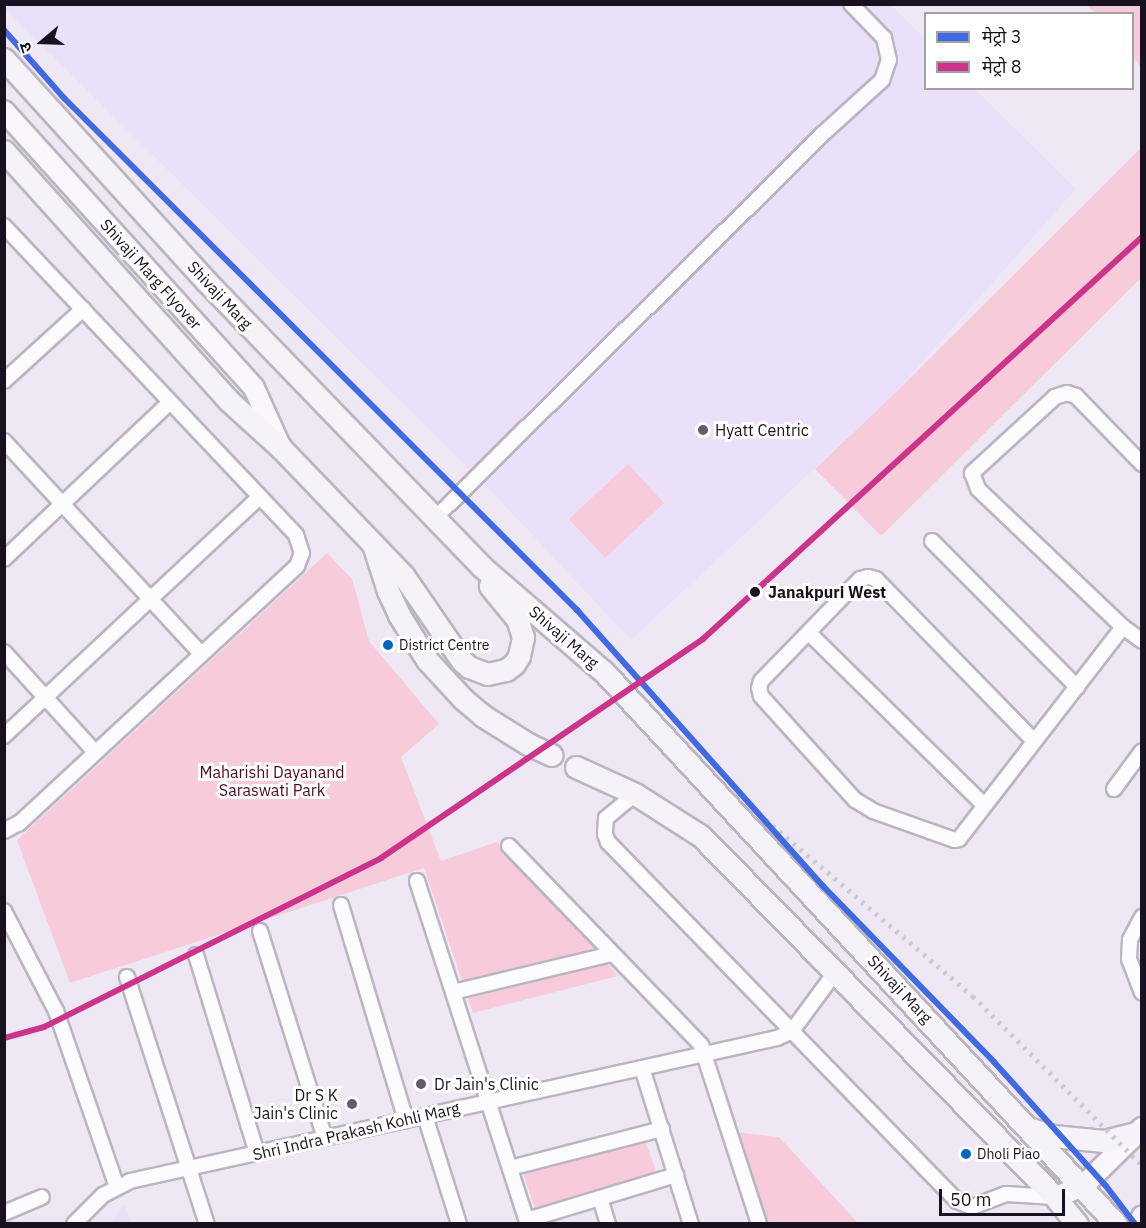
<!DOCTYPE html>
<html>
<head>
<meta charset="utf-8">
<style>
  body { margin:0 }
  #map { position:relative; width:1146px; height:1228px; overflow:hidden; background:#eee8f5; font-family:"IBM Plex Sans","Noto Sans Devanagari",sans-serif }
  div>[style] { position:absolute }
  .built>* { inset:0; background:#ebe0f9 }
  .green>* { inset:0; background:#f7cbda }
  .roads { filter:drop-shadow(2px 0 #bbb5c2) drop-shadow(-2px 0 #bbb5c2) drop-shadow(0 2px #bbb5c2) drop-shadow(0 -2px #bbb5c2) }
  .street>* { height:14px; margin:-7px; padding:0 7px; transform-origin:7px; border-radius:7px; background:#fcfcfe }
  .secondary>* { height:20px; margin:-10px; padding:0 10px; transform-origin:10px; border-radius:10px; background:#f9f7fb }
  .primary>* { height:21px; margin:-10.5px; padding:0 10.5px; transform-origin:10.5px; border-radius:10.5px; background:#f5f2f8 }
  .rail>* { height:4.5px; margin-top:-2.25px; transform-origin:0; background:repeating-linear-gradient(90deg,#cbc9ce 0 3px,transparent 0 9px) }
  .metro-1>* { height:6px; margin:-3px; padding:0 3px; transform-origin:3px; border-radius:3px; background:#4169e1 }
  .metro-2>* { height:6px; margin:-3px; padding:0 3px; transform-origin:3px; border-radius:3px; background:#cc338b }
  .dots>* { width:16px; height:16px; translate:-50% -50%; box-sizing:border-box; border:3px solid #fff; border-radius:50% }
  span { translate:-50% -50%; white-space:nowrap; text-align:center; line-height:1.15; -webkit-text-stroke:6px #fff; paint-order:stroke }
  .bus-label { font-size:14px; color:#181220 }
  .left { translate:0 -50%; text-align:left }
  .street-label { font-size:16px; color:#181220 }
  .poi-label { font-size:16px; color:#181220 }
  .right { translate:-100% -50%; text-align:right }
  .stop-label { font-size:16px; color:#181220; font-weight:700 }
  .park-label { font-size:16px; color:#530724 }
  .frame { position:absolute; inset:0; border:6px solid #181220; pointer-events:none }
  .legend { position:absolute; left:924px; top:12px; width:210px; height:78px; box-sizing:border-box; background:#fff; border:2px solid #a3a0a6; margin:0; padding:8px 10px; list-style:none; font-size:18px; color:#181220 }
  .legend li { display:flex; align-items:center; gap:12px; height:30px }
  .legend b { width:30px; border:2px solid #a3a0a6 }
  .north { position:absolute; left:12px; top:12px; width:60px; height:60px; -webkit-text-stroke:4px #fff; paint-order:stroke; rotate:251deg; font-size:16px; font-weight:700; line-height:24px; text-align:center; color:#181220 }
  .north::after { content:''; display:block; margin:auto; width:21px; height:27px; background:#181220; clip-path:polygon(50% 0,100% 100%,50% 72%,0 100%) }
  .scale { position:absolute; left:939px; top:1189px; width:126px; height:27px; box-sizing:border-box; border:3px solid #181220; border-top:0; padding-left:8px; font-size:18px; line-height:21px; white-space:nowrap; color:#181220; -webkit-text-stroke:4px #fff; paint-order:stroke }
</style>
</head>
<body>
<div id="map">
  <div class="built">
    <i style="clip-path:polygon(4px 5px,891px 5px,925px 39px,926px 88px,975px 89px,1076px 189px,891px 397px,631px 640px,490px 490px,5px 9px)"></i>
    <i style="clip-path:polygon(124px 1204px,131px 1223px,111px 1223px)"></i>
  </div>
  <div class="green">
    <i style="clip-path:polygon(1087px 5px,1141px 5px,1141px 67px,1133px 57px,1132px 14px,1095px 13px)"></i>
    <i style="clip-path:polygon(1141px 148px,1141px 278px,881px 536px,815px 469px,891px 397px)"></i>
    <i style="clip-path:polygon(628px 464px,664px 503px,605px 558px,569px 519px)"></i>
    <i style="clip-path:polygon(327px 553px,352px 579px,369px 641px,439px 724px,401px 757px,441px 861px,497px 842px,544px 890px,618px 976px,473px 1013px,424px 868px,70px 983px,17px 840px)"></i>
    <i style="clip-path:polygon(733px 1132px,779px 1137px,858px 1223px,759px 1223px)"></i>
    <i style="clip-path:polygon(645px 1140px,657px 1174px,536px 1212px,522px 1169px)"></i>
  </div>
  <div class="roads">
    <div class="street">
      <i style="left:4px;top:226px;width:425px;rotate:46.6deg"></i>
      <i style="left:296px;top:535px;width:19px;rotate:72deg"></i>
      <i style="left:302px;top:553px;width:14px;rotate:111deg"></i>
      <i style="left:297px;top:566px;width:379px;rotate:137.2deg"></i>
      <i style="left:19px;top:823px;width:17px;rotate:152deg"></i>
      <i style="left:4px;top:381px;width:107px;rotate:-42.3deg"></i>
      <i style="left:4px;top:441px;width:289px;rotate:47.2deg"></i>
      <i style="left:1142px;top:464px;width:95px;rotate:-134.1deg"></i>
      <i style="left:1076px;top:396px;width:9px;rotate:-162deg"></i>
      <i style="left:1067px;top:393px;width:13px;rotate:162deg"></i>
      <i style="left:1055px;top:397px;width:113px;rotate:137.5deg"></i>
      <i style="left:972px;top:473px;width:17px;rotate:69deg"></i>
      <i style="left:978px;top:489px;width:200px;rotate:43.6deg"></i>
      <i style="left:1123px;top:627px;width:24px;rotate:36deg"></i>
      <i style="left:435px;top:518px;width:550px;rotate:-44.71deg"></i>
      <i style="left:826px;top:131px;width:76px;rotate:-42.3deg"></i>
      <i style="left:882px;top:80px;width:21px;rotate:-71deg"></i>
      <i style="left:889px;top:60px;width:23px;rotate:-103deg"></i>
      <i style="left:884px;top:38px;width:47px;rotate:-134.1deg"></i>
      <i style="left:932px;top:541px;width:206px;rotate:45.2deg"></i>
      <i style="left:4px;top:559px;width:228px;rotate:-43.4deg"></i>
      <i style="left:809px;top:633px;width:245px;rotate:44.5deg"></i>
      <i style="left:4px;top:652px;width:135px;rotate:47.7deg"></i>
      <i style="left:4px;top:736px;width:349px;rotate:-43.1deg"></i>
      <i style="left:1034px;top:741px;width:226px;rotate:-134.3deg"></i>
      <i style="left:876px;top:579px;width:8px;rotate:-166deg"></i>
      <i style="left:868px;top:577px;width:8px;rotate:166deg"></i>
      <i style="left:860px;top:579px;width:142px;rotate:134.1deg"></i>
      <i style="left:761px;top:681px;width:7px;rotate:106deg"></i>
      <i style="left:759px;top:688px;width:8px;rotate:76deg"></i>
      <i style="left:761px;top:696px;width:140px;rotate:47.9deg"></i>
      <i style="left:855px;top:800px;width:21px;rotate:31deg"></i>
      <i style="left:873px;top:811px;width:87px;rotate:19.5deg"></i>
      <i style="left:955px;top:840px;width:4px;rotate:-14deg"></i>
      <i style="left:959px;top:839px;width:268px;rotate:-52.3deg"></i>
      <i style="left:1114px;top:789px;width:47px;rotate:-53.6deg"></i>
      <i style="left:635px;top:794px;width:38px;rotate:140deg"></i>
      <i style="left:606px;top:818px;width:16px;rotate:94deg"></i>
      <i style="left:605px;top:834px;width:9px;rotate:69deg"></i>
      <i style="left:608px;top:842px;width:501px;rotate:45.81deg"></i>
      <i style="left:957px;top:1201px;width:16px;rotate:22deg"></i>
      <i style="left:972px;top:1207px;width:36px;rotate:-21deg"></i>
      <i style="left:1006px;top:1194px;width:49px;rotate:3.5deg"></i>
      <i style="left:509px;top:846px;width:277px;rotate:46deg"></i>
      <i style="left:701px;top:1045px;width:188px;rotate:72deg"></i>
      <i style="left:417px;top:881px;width:361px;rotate:72.1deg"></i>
      <i style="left:341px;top:905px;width:225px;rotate:73.2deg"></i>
      <i style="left:4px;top:911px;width:113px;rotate:62.5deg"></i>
      <i style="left:56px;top:1011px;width:186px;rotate:70.9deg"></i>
      <i style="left:1142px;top:917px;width:26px;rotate:118deg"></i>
      <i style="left:1130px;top:940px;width:19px;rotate:93deg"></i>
      <i style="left:1129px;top:959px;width:36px;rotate:69deg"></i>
      <i style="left:260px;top:931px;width:217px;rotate:72.6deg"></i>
      <i style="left:196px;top:955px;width:207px;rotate:72.9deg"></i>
      <i style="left:127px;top:977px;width:260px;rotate:72.1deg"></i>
      <i style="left:453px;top:992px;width:163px;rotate:-13.5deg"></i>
      <i style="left:642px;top:1068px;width:164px;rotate:72.6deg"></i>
      <i style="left:425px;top:1116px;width:113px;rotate:72.5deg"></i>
      <i style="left:510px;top:1168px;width:157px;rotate:-14.4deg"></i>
      <i style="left:600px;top:1198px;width:27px;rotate:73deg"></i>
      <i style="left:4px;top:1213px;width:41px;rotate:-22.8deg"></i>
      <i style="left:527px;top:1220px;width:156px;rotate:-16.8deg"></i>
      <i style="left:74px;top:1224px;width:41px;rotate:-45deg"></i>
      <i style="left:103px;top:1195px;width:30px;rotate:-27deg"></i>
      <i style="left:130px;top:1181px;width:663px;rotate:-12.46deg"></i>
      <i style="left:777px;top:1038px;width:17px;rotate:-25deg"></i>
      <i style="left:792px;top:1031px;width:71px;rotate:-53.6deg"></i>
    </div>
    <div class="secondary">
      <i style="left:4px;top:111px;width:373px;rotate:47.9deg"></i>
      <i style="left:254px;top:388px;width:66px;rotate:65.8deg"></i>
      <i style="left:1055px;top:1197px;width:30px;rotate:-21deg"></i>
      <i style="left:1083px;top:1186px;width:83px;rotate:-44.5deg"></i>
    </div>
    <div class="primary">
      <i style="left:4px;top:59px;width:300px;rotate:47.7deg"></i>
      <i style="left:206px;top:281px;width:396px;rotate:46deg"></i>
      <i style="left:481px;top:566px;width:162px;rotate:40.8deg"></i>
      <i style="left:604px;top:672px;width:753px;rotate:47.15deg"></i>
      <i style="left:4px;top:151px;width:335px;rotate:48deg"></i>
      <i style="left:228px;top:400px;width:72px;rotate:42.2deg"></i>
      <i style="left:281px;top:448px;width:176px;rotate:46.2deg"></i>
      <i style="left:403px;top:575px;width:104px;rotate:55.5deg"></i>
      <i style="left:462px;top:661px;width:9px;rotate:41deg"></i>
      <i style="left:469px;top:667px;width:19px;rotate:21deg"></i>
      <i style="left:487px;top:674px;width:19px;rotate:-12deg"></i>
      <i style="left:506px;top:670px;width:10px;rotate:-37deg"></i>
      <i style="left:514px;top:664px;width:9px;rotate:-58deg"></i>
      <i style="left:519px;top:656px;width:19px;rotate:-78deg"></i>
      <i style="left:523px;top:637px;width:19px;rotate:-108deg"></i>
      <i style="left:517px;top:619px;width:43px;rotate:-129.3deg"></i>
      <i style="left:373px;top:544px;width:49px;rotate:72.3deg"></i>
      <i style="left:388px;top:591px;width:26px;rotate:65deg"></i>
      <i style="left:399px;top:615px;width:53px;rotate:58.1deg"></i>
      <i style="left:427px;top:660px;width:53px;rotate:47.3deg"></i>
      <i style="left:463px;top:699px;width:26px;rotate:40deg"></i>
      <i style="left:483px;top:716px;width:53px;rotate:31.9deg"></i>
      <i style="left:528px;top:744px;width:26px;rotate:25deg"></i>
      <i style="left:576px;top:767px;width:65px;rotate:24.6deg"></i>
      <i style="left:635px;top:794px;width:78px;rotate:32.5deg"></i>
      <i style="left:701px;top:836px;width:506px;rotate:45.56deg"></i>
      <i style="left:1055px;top:1197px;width:35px;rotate:51deg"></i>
      <i style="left:1031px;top:1129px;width:23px;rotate:18deg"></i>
      <i style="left:1053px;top:1136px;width:51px;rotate:5.6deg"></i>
      <i style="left:1104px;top:1141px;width:34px;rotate:-14deg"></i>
      <i style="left:1140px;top:1224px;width:8px;rotate:-76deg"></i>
    </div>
  </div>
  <div class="rail">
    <i style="left:759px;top:814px;width:281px;rotate:40.4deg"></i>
    <i style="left:973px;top:996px;width:239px;rotate:45deg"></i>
  </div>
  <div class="metro-1">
    <i style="left:4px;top:30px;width:91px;rotate:48.6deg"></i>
    <i style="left:64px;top:98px;width:725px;rotate:44.94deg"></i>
    <i style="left:577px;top:610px;width:370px;rotate:48.3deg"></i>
    <i style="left:823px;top:886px;width:245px;rotate:45.8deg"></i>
    <i style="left:994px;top:1062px;width:167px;rotate:47.9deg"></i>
    <i style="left:1106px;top:1186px;width:48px;rotate:52.7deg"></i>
  </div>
  <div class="metro-2">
    <i style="left:4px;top:1038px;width:41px;rotate:-15.4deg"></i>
    <i style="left:44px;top:1027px;width:377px;rotate:-26.6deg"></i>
    <i style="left:381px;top:858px;width:389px;rotate:-34.2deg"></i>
    <i style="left:703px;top:639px;width:595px;rotate:-42.48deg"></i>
  </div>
  <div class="dots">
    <i style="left:703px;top:430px;background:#635d6b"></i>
    <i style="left:755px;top:592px;background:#181220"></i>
    <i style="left:388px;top:645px;background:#0065bd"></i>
    <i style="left:421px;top:1084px;background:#635d6b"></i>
    <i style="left:352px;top:1104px;background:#635d6b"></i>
    <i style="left:966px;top:1154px;background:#0065bd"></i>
  </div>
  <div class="bus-label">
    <span class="left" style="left:399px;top:645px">District Centre</span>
    <span class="left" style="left:977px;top:1154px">Dholi Piao</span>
  </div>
  <div class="street-label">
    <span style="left:151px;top:274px;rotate:48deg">Shivaji Marg Flyover</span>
    <span style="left:220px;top:295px;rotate:47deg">Shivaji Marg</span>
    <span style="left:564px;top:637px;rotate:41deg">Shivaji Marg</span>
    <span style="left:900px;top:989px;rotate:47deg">Shivaji Marg</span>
    <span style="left:356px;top:1131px;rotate:-13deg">Shri Indra Prakash Kohli Marg</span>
  </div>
  <div class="poi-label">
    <span class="left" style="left:715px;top:430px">Hyatt Centric</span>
    <span class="left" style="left:434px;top:1084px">Dr Jain's Clinic</span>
    <span class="right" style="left:338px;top:1104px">Dr S K<br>Jain's Clinic</span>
  </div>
  <div class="stop-label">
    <span class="left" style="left:768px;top:592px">Janakpuri West</span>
  </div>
  <div class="park-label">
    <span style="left:272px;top:781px">Maharishi Dayanand<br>Saraswati Park</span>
  </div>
  <div class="frame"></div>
  <ul class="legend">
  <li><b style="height:8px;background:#4169e1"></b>मेट्रो 3</li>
  <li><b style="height:8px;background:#cc338b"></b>मेट्रो 8</li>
  </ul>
  <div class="north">उ</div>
  <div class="scale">50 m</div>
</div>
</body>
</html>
